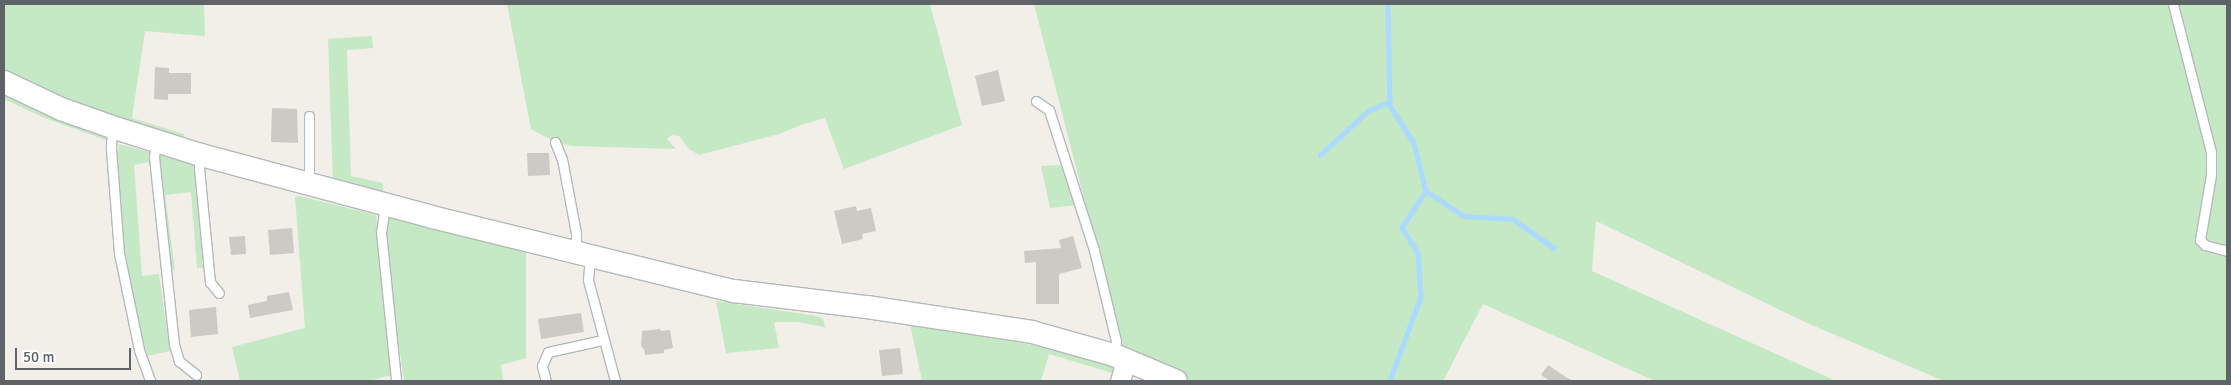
<!DOCTYPE html>
<html>
<head>
<meta charset="utf-8">
<style>
  body { margin:0 }
  #map { position:relative; width:2231px; height:385px; overflow:hidden; background:#f1efe8; font-family:Signika,sans-serif }
  div>[style] { position:absolute }
  .green>* { inset:0; background:#c5e8c5 }
  .stream>* { height:4.5px; margin:-2.25px; padding:0 2.25px; transform-origin:2.25px; border-radius:2.25px; background:#aadaff }
  .building>* { inset:0; background:#cccac5 }
  .roads { filter:drop-shadow(1px 0 #b5b8bc) drop-shadow(-1px 0 #b5b8bc) drop-shadow(0 1px #b5b8bc) drop-shadow(0 -1px #b5b8bc) }
  .service>* { height:9px; margin:-4.5px; padding:0 4.5px; transform-origin:4.5px; border-radius:4.5px; background:#fff }
  .minor>* { height:19px; margin:-9.5px; padding:0 9.5px; transform-origin:9.5px; border-radius:9.5px; background:#fff }
  .tertiary>* { height:22px; margin:-11px; padding:0 11px; transform-origin:11px; border-radius:11px; background:#fff }
  span { translate:-50% -50%; white-space:nowrap; text-align:center; line-height:1.15; -webkit-text-stroke:4.5px #fff; paint-order:stroke }
  .frame { position:absolute; inset:0; border:5px solid #5f6368; pointer-events:none }
  .scale { position:absolute; left:15px; top:348px; width:116px; height:22px; box-sizing:border-box; border:2px solid #5f6368; border-top:0; padding-left:6px; font-size:15px; line-height:18px; white-space:nowrap; color:#5f6368; -webkit-text-stroke:4px #fff; paint-order:stroke }
</style>
</head>
<body>
<div id="map">
  <div class="green">
    <i style="clip-path:polygon(4px 4px,204px 4px,205px 36px,145px 31px,132px 118px,184px 134px,182px 141px,77px 106px,4px 72px)"></i>
    <i style="clip-path:polygon(507px 4px,930px 4px,962px 125px,844px 169px,825px 118px,801px 125px,779px 134px,699px 155px,689px 149px,679px 136px,672px 135px,667px 139px,676px 149px,572px 146px,555px 142px,531px 129px)"></i>
    <i style="clip-path:polygon(1034px 4px,2227px 4px,2227px 381px,1944px 381px,1807px 323px,1596px 221px,1592px 271px,1836px 381px,1655px 381px,1483px 304px,1443px 381px,1192px 381px,1123px 350px)"></i>
    <i style="clip-path:polygon(372px 36px,373px 48px,347px 50px,351px 176px,383px 183px,383px 197px,333px 184px,328px 39px)"></i>
    <i style="clip-path:polygon(4px 93px,105px 133px,108px 141px,45px 118px,6px 100px,4px 102px)"></i>
    <i style="clip-path:polygon(119px 144px,149px 152px,149px 162px,134px 165px,142px 276px,159px 274px,170px 351px,147px 356px,123px 259px,117px 155px)"></i>
    <i style="clip-path:polygon(159px 155px,189px 162px,195px 167px,203px 268px,197px 268px,191px 192px,165px 195px,175px 270px,169px 270px,157px 161px)"></i>
    <i style="clip-path:polygon(1062px 165px,1076px 205px,1050px 208px,1041px 166px)"></i>
    <i style="clip-path:polygon(300px 196px,376px 215px,392px 375px,368px 381px,240px 381px,232px 347px,305px 328px,295px 197px)"></i>
    <i style="clip-path:polygon(388px 213px,526px 247px,526px 358px,501px 365px,503px 381px,404px 381px,386px 255px,385px 221px)"></i>
    <i style="clip-path:polygon(716px 301px,817px 316px,823px 319px,825px 327px,797px 322px,774px 322px,779px 348px,726px 353px)"></i>
    <i style="clip-path:polygon(910px 324px,940px 326px,1055px 350px,1114px 367px,1112px 373px,1049px 354px,1041px 381px,922px 381px)"></i>
  </div>
  <div class="stream">
    <i style="left:1388px;top:4px;width:102px;rotate:88.9deg"></i>
    <i style="left:1390px;top:106px;width:44px;rotate:57deg"></i>
    <i style="left:1414px;top:143px;width:49px;rotate:76deg"></i>
    <i style="left:1426px;top:191px;width:44px;rotate:123deg"></i>
    <i style="left:1402px;top:228px;width:30px;rotate:57deg"></i>
    <i style="left:1418px;top:253px;width:44px;rotate:86.1deg"></i>
    <i style="left:1421px;top:297px;width:90px;rotate:110.3deg"></i>
    <i style="left:1320px;top:155px;width:65px;rotate:-42.5deg"></i>
    <i style="left:1368px;top:111px;width:24px;rotate:-24deg"></i>
    <i style="left:1426px;top:191px;width:45px;rotate:33.3deg"></i>
    <i style="left:1464px;top:216px;width:49px;rotate:3.5deg"></i>
    <i style="left:1513px;top:219px;width:50px;rotate:35.3deg"></i>
  </div>
  <div class="building">
    <i style="clip-path:polygon(155px 67px,169px 68px,169px 73px,191px 73px,191px 94px,168px 94px,168px 100px,154px 99px)"></i>
    <i style="clip-path:polygon(998px 70px,1005px 101px,982px 106px,975px 76px)"></i>
    <i style="clip-path:polygon(272px 108px,297px 109px,298px 143px,271px 142px)"></i>
    <i style="clip-path:polygon(527px 153px,549px 153px,550px 175px,528px 176px)"></i>
    <i style="clip-path:polygon(856px 206px,857px 211px,871px 208px,876px 231px,862px 234px,863px 239px,842px 244px,834px 211px)"></i>
    <i style="clip-path:polygon(292px 228px,294px 253px,270px 255px,268px 230px)"></i>
    <i style="clip-path:polygon(245px 236px,246px 254px,231px 255px,229px 237px)"></i>
    <i style="clip-path:polygon(1073px 236px,1082px 268px,1059px 274px,1059px 304px,1036px 304px,1036px 262px,1025px 263px,1024px 251px,1061px 248px,1059px 240px)"></i>
    <i style="clip-path:polygon(289px 292px,293px 310px,250px 318px,248px 305px,267px 301px,267px 296px)"></i>
    <i style="clip-path:polygon(216px 307px,218px 334px,191px 337px,189px 310px)"></i>
    <i style="clip-path:polygon(581px 313px,584px 332px,541px 339px,538px 319px)"></i>
    <i style="clip-path:polygon(660px 329px,661px 331px,670px 330px,673px 348px,664px 350px,664px 353px,645px 355px,644px 349px,641px 346px,642px 331px)"></i>
    <i style="clip-path:polygon(900px 348px,903px 374px,882px 376px,879px 350px)"></i>
    <i style="clip-path:polygon(1548px 365px,1572px 381px,1550px 381px,1541px 375px)"></i>
  </div>
  <div class="roads">
    <div class="service">
      <i style="left:2173px;top:4px;width:153px;rotate:75.6deg"></i>
      <i style="left:2211px;top:152px;width:23px;rotate:90deg"></i>
      <i style="left:2211px;top:175px;width:66px;rotate:99.6deg"></i>
      <i style="left:2200px;top:240px;width:7px;rotate:45deg"></i>
      <i style="left:2205px;top:245px;width:23px;rotate:15deg"></i>
      <i style="left:1036px;top:101px;width:16px;rotate:35deg"></i>
      <i style="left:1049px;top:110px;width:147px;rotate:72.2deg"></i>
      <i style="left:1094px;top:250px;width:94px;rotate:76.4deg"></i>
      <i style="left:1116px;top:341px;width:14px;rotate:98deg"></i>
      <i style="left:309px;top:116px;width:69px;rotate:90deg"></i>
      <i style="left:112px;top:128px;width:21px;rotate:93deg"></i>
      <i style="left:111px;top:149px;width:104px;rotate:85.6deg"></i>
      <i style="left:119px;top:253px;width:99px;rotate:78.3deg"></i>
      <i style="left:139px;top:350px;width:33px;rotate:70deg"></i>
      <i style="left:156px;top:141px;width:16px;rotate:97deg"></i>
      <i style="left:154px;top:157px;width:188px;rotate:83.9deg"></i>
      <i style="left:174px;top:344px;width:18px;rotate:74deg"></i>
      <i style="left:179px;top:361px;width:22px;rotate:39deg"></i>
      <i style="left:555px;top:142px;width:18px;rotate:68deg"></i>
      <i style="left:562px;top:159px;width:75px;rotate:79.3deg"></i>
      <i style="left:576px;top:233px;width:19px;rotate:90deg"></i>
      <i style="left:201px;top:155px;width:13px;rotate:99deg"></i>
      <i style="left:199px;top:168px;width:115px;rotate:84.5deg"></i>
      <i style="left:210px;top:282px;width:14px;rotate:51deg"></i>
      <i style="left:385px;top:205px;width:27px;rotate:98deg"></i>
      <i style="left:381px;top:232px;width:148px;rotate:84.2deg"></i>
      <i style="left:590px;top:257px;width:23px;rotate:95deg"></i>
      <i style="left:588px;top:280px;width:105px;rotate:75deg"></i>
      <i style="left:546px;top:381px;width:16px;rotate:-105deg"></i>
      <i style="left:542px;top:366px;width:15px;rotate:-67deg"></i>
      <i style="left:548px;top:352px;width:55px;rotate:-12.5deg"></i>
    </div>
    <div class="minor">
      <i style="left:1120px;top:381px;width:22px;rotate:-74deg"></i>
    </div>
    <div class="tertiary">
      <i style="left:4px;top:82px;width:63px;rotate:25.3deg"></i>
      <i style="left:61px;top:109px;width:54px;rotate:19.4deg"></i>
      <i style="left:112px;top:127px;width:93px;rotate:17.5deg"></i>
      <i style="left:201px;top:155px;width:239px;rotate:15deg"></i>
      <i style="left:432px;top:217px;width:311px;rotate:13.8deg"></i>
      <i style="left:734px;top:291px;width:134px;rotate:6.9deg"></i>
      <i style="left:867px;top:307px;width:167px;rotate:8.6deg"></i>
      <i style="left:1032px;top:332px;width:85px;rotate:15.7deg"></i>
      <i style="left:1114px;top:355px;width:67px;rotate:22.8deg"></i>
    </div>
  </div>
  <div class="frame"></div>
  <div class="scale">50 m</div>
</div>
</body>
</html>
